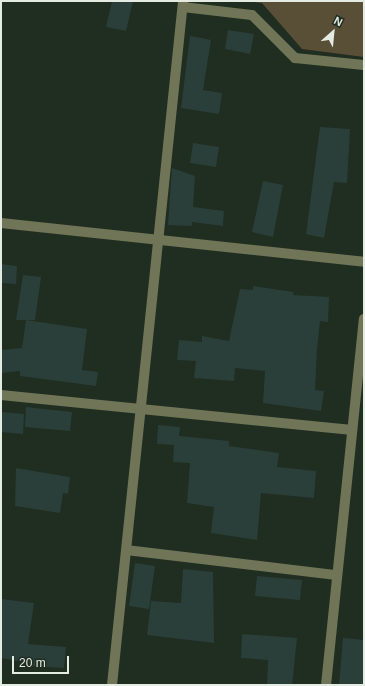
<!DOCTYPE html>
<html>
<head>
<meta charset="utf-8">
<style>
  body { margin:0 }
  #map { position:relative; width:365px; height:686px; overflow:hidden; background:#202d21; font-family:Helvetica,sans-serif }
  div>[style] { position:absolute }
  .green>* { inset:0; background:#594e36 }
  .building>* { inset:0; background:#2a3f3a }
  .minor>* { height:10px; margin:-5px; padding:0 5px; transform-origin:5px; border-radius:5px; background:#707557 }
  span { translate:-50% -50%; white-space:nowrap; text-align:center; line-height:1.15; -webkit-text-stroke:3px #202d21; paint-order:stroke }
  .frame { position:absolute; inset:0; border:2px solid #e3ebe3; pointer-events:none }
  .north { position:absolute; left:313px; top:12px; width:40px; height:40px; -webkit-text-stroke:3px #202d21; paint-order:stroke; rotate:27deg; font-size:11px; font-weight:700; line-height:16px; text-align:center; color:#e3ebe3 }
  .north::after { content:''; display:block; margin:auto; width:14px; height:18px; background:#e3ebe3; clip-path:polygon(50% 0,100% 100%,50% 72%,0 100%) }
  .scale { position:absolute; left:12px; top:656px; width:57px; height:18px; box-sizing:border-box; border:2px solid #e3ebe3; border-top:0; padding-left:5px; font-size:12px; line-height:14px; white-space:nowrap; color:#e3ebe3; -webkit-text-stroke:3px #202d21; paint-order:stroke }
</style>
</head>
<body>
<div id="map">
  <div class="green">
    <i style="clip-path:polygon(245px 1px,364px 1px,364px 57px,302px 49px,262px 3px)"></i>
  </div>
  <div class="building">
    <i style="clip-path:polygon(112px 1px,133px 1px,126px 31px,106px 27px)"></i>
    <i style="clip-path:polygon(228px 30px,254px 34px,250px 54px,225px 49px)"></i>
    <i style="clip-path:polygon(190px 36px,211px 40px,203px 90px,222px 93px,219px 114px,181px 108px)"></i>
    <i style="clip-path:polygon(320px 127px,350px 129px,347px 183px,334px 182px,324px 238px,306px 234px)"></i>
    <i style="clip-path:polygon(193px 143px,219px 147px,216px 167px,190px 163px)"></i>
    <i style="clip-path:polygon(172px 168px,195px 176px,193px 207px,224px 211px,223px 226px,192px 222px,192px 226px,168px 225px)"></i>
    <i style="clip-path:polygon(263px 181px,283px 185px,273px 237px,252px 232px)"></i>
    <i style="clip-path:polygon(1px 264px,17px 266px,16px 284px,1px 283px)"></i>
    <i style="clip-path:polygon(23px 275px,41px 277px,35px 320px,16px 320px)"></i>
    <i style="clip-path:polygon(253px 286px,294px 292px,293px 295px,329px 297px,328px 322px,320px 321px,317px 349px,315px 390px,324px 391px,321px 411px,263px 403px,265px 371px,235px 368px,234px 381px,194px 378px,196px 361px,177px 360px,179px 340px,202px 342px,202px 336px,229px 341px,240px 289px,253px 290px)"></i>
    <i style="clip-path:polygon(26px 320px,87px 329px,82px 370px,98px 372px,96px 386px,20px 376px,20px 371px,1px 373px,1px 350px,22px 348px)"></i>
    <i style="clip-path:polygon(26px 407px,72px 412px,70px 431px,25px 427px)"></i>
    <i style="clip-path:polygon(1px 412px,24px 414px,23px 434px,1px 432px)"></i>
    <i style="clip-path:polygon(158px 425px,180px 427px,179px 436px,229px 441px,229px 446px,279px 453px,277px 467px,316px 471px,314px 498px,261px 493px,257px 540px,211px 533px,214px 507px,187px 503px,190px 463px,173px 462px,174px 445px,157px 444px)"></i>
    <i style="clip-path:polygon(16px 468px,70px 477px,68px 494px,63px 493px,60px 513px,15px 506px)"></i>
    <i style="clip-path:polygon(135px 563px,155px 566px,149px 609px,129px 606px)"></i>
    <i style="clip-path:polygon(183px 569px,213px 572px,214px 643px,147px 635px,151px 601px,181px 603px)"></i>
    <i style="clip-path:polygon(257px 576px,302px 580px,300px 600px,255px 596px)"></i>
    <i style="clip-path:polygon(1px 599px,34px 603px,28px 644px,66px 647px,64px 668px,29px 666px,29px 663px,1px 658px)"></i>
    <i style="clip-path:polygon(242px 634px,297px 638px,292px 685px,267px 685px,268px 660px,241px 658px)"></i>
    <i style="clip-path:polygon(343px 638px,364px 640px,364px 685px,339px 685px)"></i>
  </div>
  <div class="minor">
    <i style="left:183px;top:7px;width:69px;rotate:6.6deg"></i>
    <i style="left:252px;top:15px;width:61px;rotate:45deg"></i>
    <i style="left:295px;top:58px;width:69px;rotate:5.8deg"></i>
    <i style="left:1px;top:223px;width:365px;rotate:6.1deg"></i>
    <i style="left:1px;top:395px;width:353px;rotate:5.7deg"></i>
    <i style="left:126px;top:550px;width:212px;rotate:6.8deg"></i>
    <i style="left:112px;top:685px;width:688px;rotate:-84.07deg"></i>
    <i style="left:326px;top:685px;width:368px;rotate:-84.1deg"></i>
  </div>
  <div class="frame"></div>
  <div class="north">N</div>
  <div class="scale">20 m</div>
</div>
</body>
</html>
